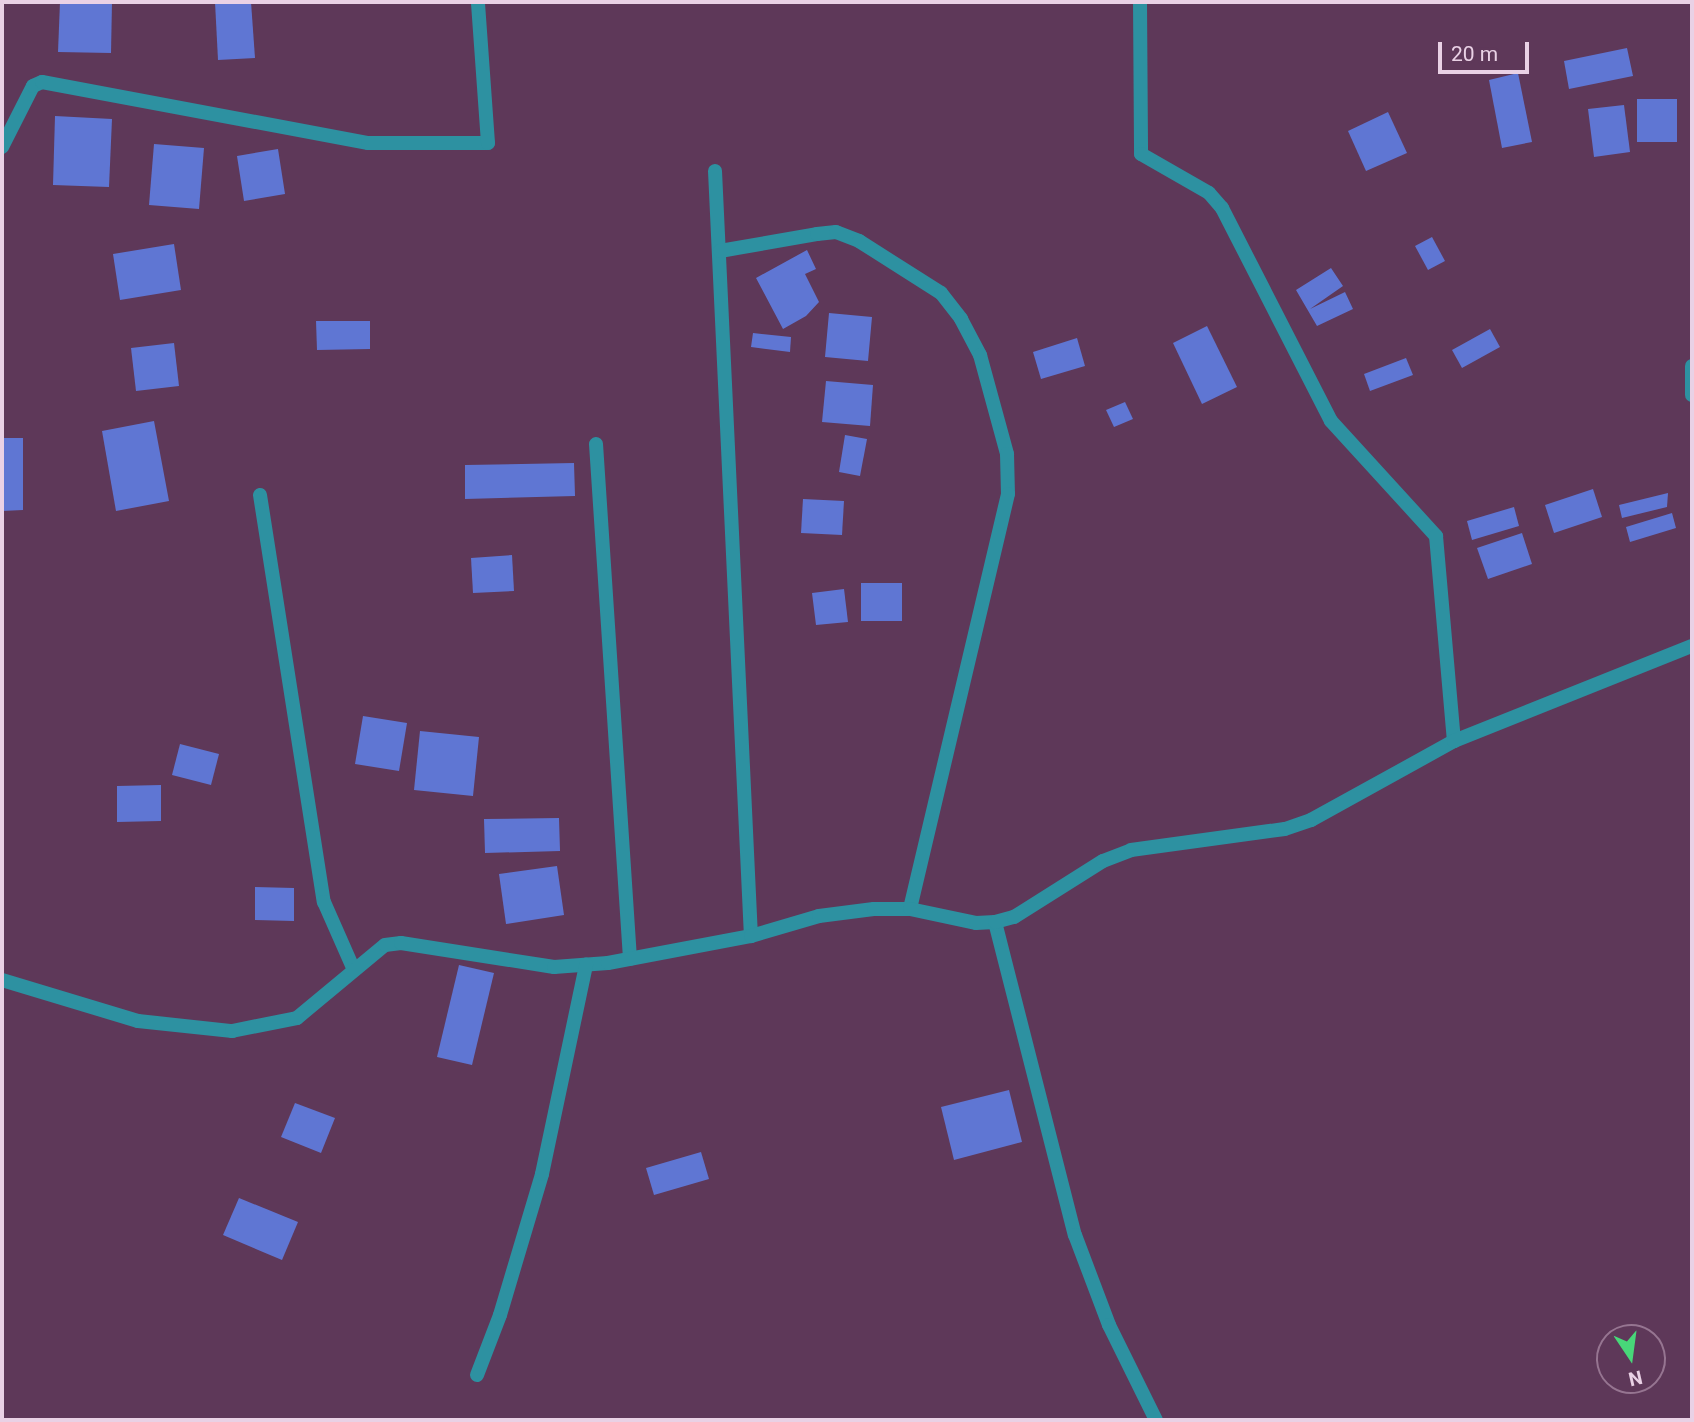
<!DOCTYPE html>
<html>
<head>
<meta charset="utf-8">
<style>
  body { margin:0 }
  #map { position:relative; width:1694px; height:1422px; overflow:hidden; background:#5e3859; font-family:Roboto,sans-serif }
  div>[style] { position:absolute }
  .building>* { inset:0; background:#5f76d3 }
  .minor>* { height:14px; margin:-7px; padding:0 7px; transform-origin:7px; border-radius:7px; background:#2d91a1 }
  span { translate:-50% -50%; white-space:nowrap; text-align:center; line-height:1.15; -webkit-text-stroke:7px #5e3859; paint-order:stroke }
  .frame { position:absolute; inset:0; border:4px solid #e9d1e5; pointer-events:none }
  .north { position:absolute; left:1596px; top:1324px; width:70px; height:70px; box-sizing:border-box; background:#5e3859; border:2px solid #967591; border-radius:50%; rotate:167deg; font-size:19px; font-weight:700; line-height:28px; text-align:center; color:#e9d1e5 }
  .north::after { content:''; display:block; margin:auto; width:24px; height:32px; background:#48d779; clip-path:polygon(50% 0,100% 100%,50% 72%,0 100%) }
  .scale { position:absolute; left:1438px; top:42px; width:91px; height:32px; box-sizing:border-box; border:4px solid #e9d1e5; border-top:0; padding-left:9px; font-size:21px; line-height:24px; white-space:nowrap; color:#e9d1e5; -webkit-text-stroke:5px #5e3859; paint-order:stroke }
</style>
</head>
<body>
<div id="map">
  <div class="building">
    <i style="clip-path:polygon(60px 2px,112px 2px,111px 53px,58px 52px)"></i>
    <i style="clip-path:polygon(215px 2px,251px 2px,255px 58px,218px 60px)"></i>
    <i style="clip-path:polygon(1627px 48px,1633px 76px,1569px 89px,1564px 61px)"></i>
    <i style="clip-path:polygon(1518px 73px,1532px 142px,1502px 148px,1489px 80px)"></i>
    <i style="clip-path:polygon(1637px 99px,1677px 99px,1677px 142px,1637px 142px)"></i>
    <i style="clip-path:polygon(1624px 105px,1630px 152px,1594px 157px,1588px 109px)"></i>
    <i style="clip-path:polygon(1388px 112px,1407px 153px,1366px 171px,1348px 131px)"></i>
    <i style="clip-path:polygon(55px 116px,112px 119px,109px 187px,53px 185px)"></i>
    <i style="clip-path:polygon(154px 144px,204px 148px,199px 209px,149px 205px)"></i>
    <i style="clip-path:polygon(278px 149px,285px 194px,244px 201px,237px 156px)"></i>
    <i style="clip-path:polygon(1432px 237px,1445px 261px,1428px 270px,1415px 246px)"></i>
    <i style="clip-path:polygon(174px 244px,181px 290px,120px 300px,113px 254px)"></i>
    <i style="clip-path:polygon(807px 250px,816px 269px,805px 274px,819px 302px,806px 316px,783px 329px,756px 278px)"></i>
    <i style="clip-path:polygon(1331px 268px,1343px 286px,1310px 309px,1345px 292px,1353px 309px,1317px 326px,1296px 290px)"></i>
    <i style="clip-path:polygon(829px 313px,872px 317px,868px 361px,825px 357px)"></i>
    <i style="clip-path:polygon(316px 321px,370px 321px,370px 349px,317px 350px)"></i>
    <i style="clip-path:polygon(1207px 326px,1237px 387px,1202px 404px,1173px 343px)"></i>
    <i style="clip-path:polygon(1490px 329px,1500px 347px,1462px 368px,1452px 350px)"></i>
    <i style="clip-path:polygon(753px 333px,791px 337px,790px 352px,751px 347px)"></i>
    <i style="clip-path:polygon(1077px 338px,1085px 366px,1041px 379px,1033px 352px)"></i>
    <i style="clip-path:polygon(174px 343px,179px 386px,136px 391px,131px 348px)"></i>
    <i style="clip-path:polygon(1406px 358px,1413px 375px,1370px 391px,1364px 374px)"></i>
    <i style="clip-path:polygon(826px 381px,873px 385px,870px 426px,822px 422px)"></i>
    <i style="clip-path:polygon(1125px 402px,1133px 419px,1114px 427px,1106px 410px)"></i>
    <i style="clip-path:polygon(154px 421px,169px 501px,116px 511px,102px 431px)"></i>
    <i style="clip-path:polygon(845px 435px,867px 439px,860px 476px,839px 472px)"></i>
    <i style="clip-path:polygon(2px 438px,23px 438px,23px 510px,2px 511px)"></i>
    <i style="clip-path:polygon(574px 463px,575px 496px,465px 499px,465px 465px)"></i>
    <i style="clip-path:polygon(1593px 489px,1602px 517px,1554px 533px,1545px 505px)"></i>
    <i style="clip-path:polygon(1668px 493px,1667px 507px,1622px 518px,1619px 505px)"></i>
    <i style="clip-path:polygon(803px 499px,844px 501px,842px 535px,801px 533px)"></i>
    <i style="clip-path:polygon(1514px 507px,1519px 526px,1472px 540px,1467px 521px)"></i>
    <i style="clip-path:polygon(1672px 513px,1676px 528px,1630px 542px,1626px 527px)"></i>
    <i style="clip-path:polygon(1522px 533px,1532px 564px,1488px 579px,1477px 548px)"></i>
    <i style="clip-path:polygon(512px 555px,514px 591px,473px 593px,471px 558px)"></i>
    <i style="clip-path:polygon(861px 583px,902px 583px,902px 621px,861px 621px)"></i>
    <i style="clip-path:polygon(844px 589px,848px 622px,816px 625px,812px 593px)"></i>
    <i style="clip-path:polygon(363px 716px,407px 723px,399px 771px,355px 764px)"></i>
    <i style="clip-path:polygon(420px 731px,479px 737px,473px 796px,414px 790px)"></i>
    <i style="clip-path:polygon(180px 744px,219px 754px,211px 785px,172px 775px)"></i>
    <i style="clip-path:polygon(161px 785px,161px 821px,117px 822px,117px 786px)"></i>
    <i style="clip-path:polygon(559px 818px,560px 851px,485px 853px,484px 819px)"></i>
    <i style="clip-path:polygon(557px 866px,564px 915px,506px 924px,499px 874px)"></i>
    <i style="clip-path:polygon(255px 887px,294px 888px,294px 921px,255px 920px)"></i>
    <i style="clip-path:polygon(459px 965px,494px 973px,472px 1065px,437px 1057px)"></i>
    <i style="clip-path:polygon(1009px 1090px,1022px 1142px,954px 1160px,941px 1107px)"></i>
    <i style="clip-path:polygon(295px 1103px,335px 1118px,321px 1153px,281px 1137px)"></i>
    <i style="clip-path:polygon(701px 1152px,709px 1179px,654px 1195px,646px 1168px)"></i>
    <i style="clip-path:polygon(239px 1198px,298px 1222px,282px 1260px,223px 1235px)"></i>
  </div>
  <div class="minor">
    <i style="left:1140px;top:2px;width:152px;rotate:89.6deg"></i>
    <i style="left:1141px;top:154px;width:78px;rotate:29.8deg"></i>
    <i style="left:1209px;top:193px;width:20px;rotate:49deg"></i>
    <i style="left:1222px;top:208px;width:239px;rotate:62.9deg"></i>
    <i style="left:1331px;top:421px;width:156px;rotate:47.6deg"></i>
    <i style="left:1436px;top:536px;width:206px;rotate:85deg"></i>
    <i style="left:2px;top:147px;width:68px;rotate:-63.1deg"></i>
    <i style="left:33px;top:86px;width:10px;rotate:-24deg"></i>
    <i style="left:42px;top:82px;width:332px;rotate:10.6deg"></i>
    <i style="left:368px;top:143px;width:120px"></i>
    <i style="left:488px;top:143px;width:141px;rotate:-94.1deg"></i>
    <i style="left:715px;top:171px;width:766px;rotate:87.31deg"></i>
    <i style="left:720px;top:251px;width:98px;rotate:-9.9deg"></i>
    <i style="left:817px;top:234px;width:19px;rotate:-6deg"></i>
    <i style="left:836px;top:232px;width:25px;rotate:21deg"></i>
    <i style="left:859px;top:241px;width:97px;rotate:32.4deg"></i>
    <i style="left:941px;top:293px;width:33px;rotate:52deg"></i>
    <i style="left:961px;top:319px;width:41px;rotate:62.2deg"></i>
    <i style="left:980px;top:355px;width:103px;rotate:74.7deg"></i>
    <i style="left:1007px;top:454px;width:40px;rotate:88.6deg"></i>
    <i style="left:1008px;top:494px;width:426px;rotate:103.3deg"></i>
    <i style="left:1692px;top:366px;width:29px;rotate:90deg"></i>
    <i style="left:596px;top:444px;width:516px;rotate:86.22deg"></i>
    <i style="left:260px;top:495px;width:412px;rotate:81.1deg"></i>
    <i style="left:324px;top:902px;width:74px;rotate:66.2deg"></i>
    <i style="left:995px;top:922px;width:323px;rotate:75.7deg"></i>
    <i style="left:1075px;top:1235px;width:96px;rotate:69.3deg"></i>
    <i style="left:1109px;top:1325px;width:106px;rotate:63.7deg"></i>
    <i style="left:2px;top:980px;width:142px;rotate:16.8deg"></i>
    <i style="left:138px;top:1021px;width:95px;rotate:6.1deg"></i>
    <i style="left:232px;top:1031px;width:66px;rotate:-11.3deg"></i>
    <i style="left:297px;top:1018px;width:114px;rotate:-39.7deg"></i>
    <i style="left:385px;top:945px;width:16px;rotate:-7deg"></i>
    <i style="left:401px;top:943px;width:155px;rotate:8.9deg"></i>
    <i style="left:554px;top:967px;width:54px;rotate:-4.2deg"></i>
    <i style="left:608px;top:963px;width:146px;rotate:-10.7deg"></i>
    <i style="left:751px;top:936px;width:71px;rotate:-16.4deg"></i>
    <i style="left:819px;top:916px;width:55px;rotate:-7.3deg"></i>
    <i style="left:874px;top:909px;width:36px"></i>
    <i style="left:910px;top:909px;width:67px;rotate:12deg"></i>
    <i style="left:976px;top:923px;width:19px;rotate:-3deg"></i>
    <i style="left:995px;top:922px;width:20px;rotate:-15deg"></i>
    <i style="left:1014px;top:917px;width:105px;rotate:-32.2deg"></i>
    <i style="left:1103px;top:861px;width:30px;rotate:-21deg"></i>
    <i style="left:1131px;top:850px;width:155px;rotate:-7.8deg"></i>
    <i style="left:1285px;top:829px;width:28px;rotate:-19deg"></i>
    <i style="left:1311px;top:820px;width:163px;rotate:-28.9deg"></i>
    <i style="left:1454px;top:741px;width:256px;rotate:-21.8deg"></i>
    <i style="left:477px;top:1375px;width:64px;rotate:-69deg"></i>
    <i style="left:500px;top:1315px;width:147px;rotate:-73.4deg"></i>
    <i style="left:542px;top:1174px;width:214px;rotate:-78.1deg"></i>
  </div>
  <div class="frame"></div>
  <div class="north">N</div>
  <div class="scale">20 m</div>
</div>
</body>
</html>
